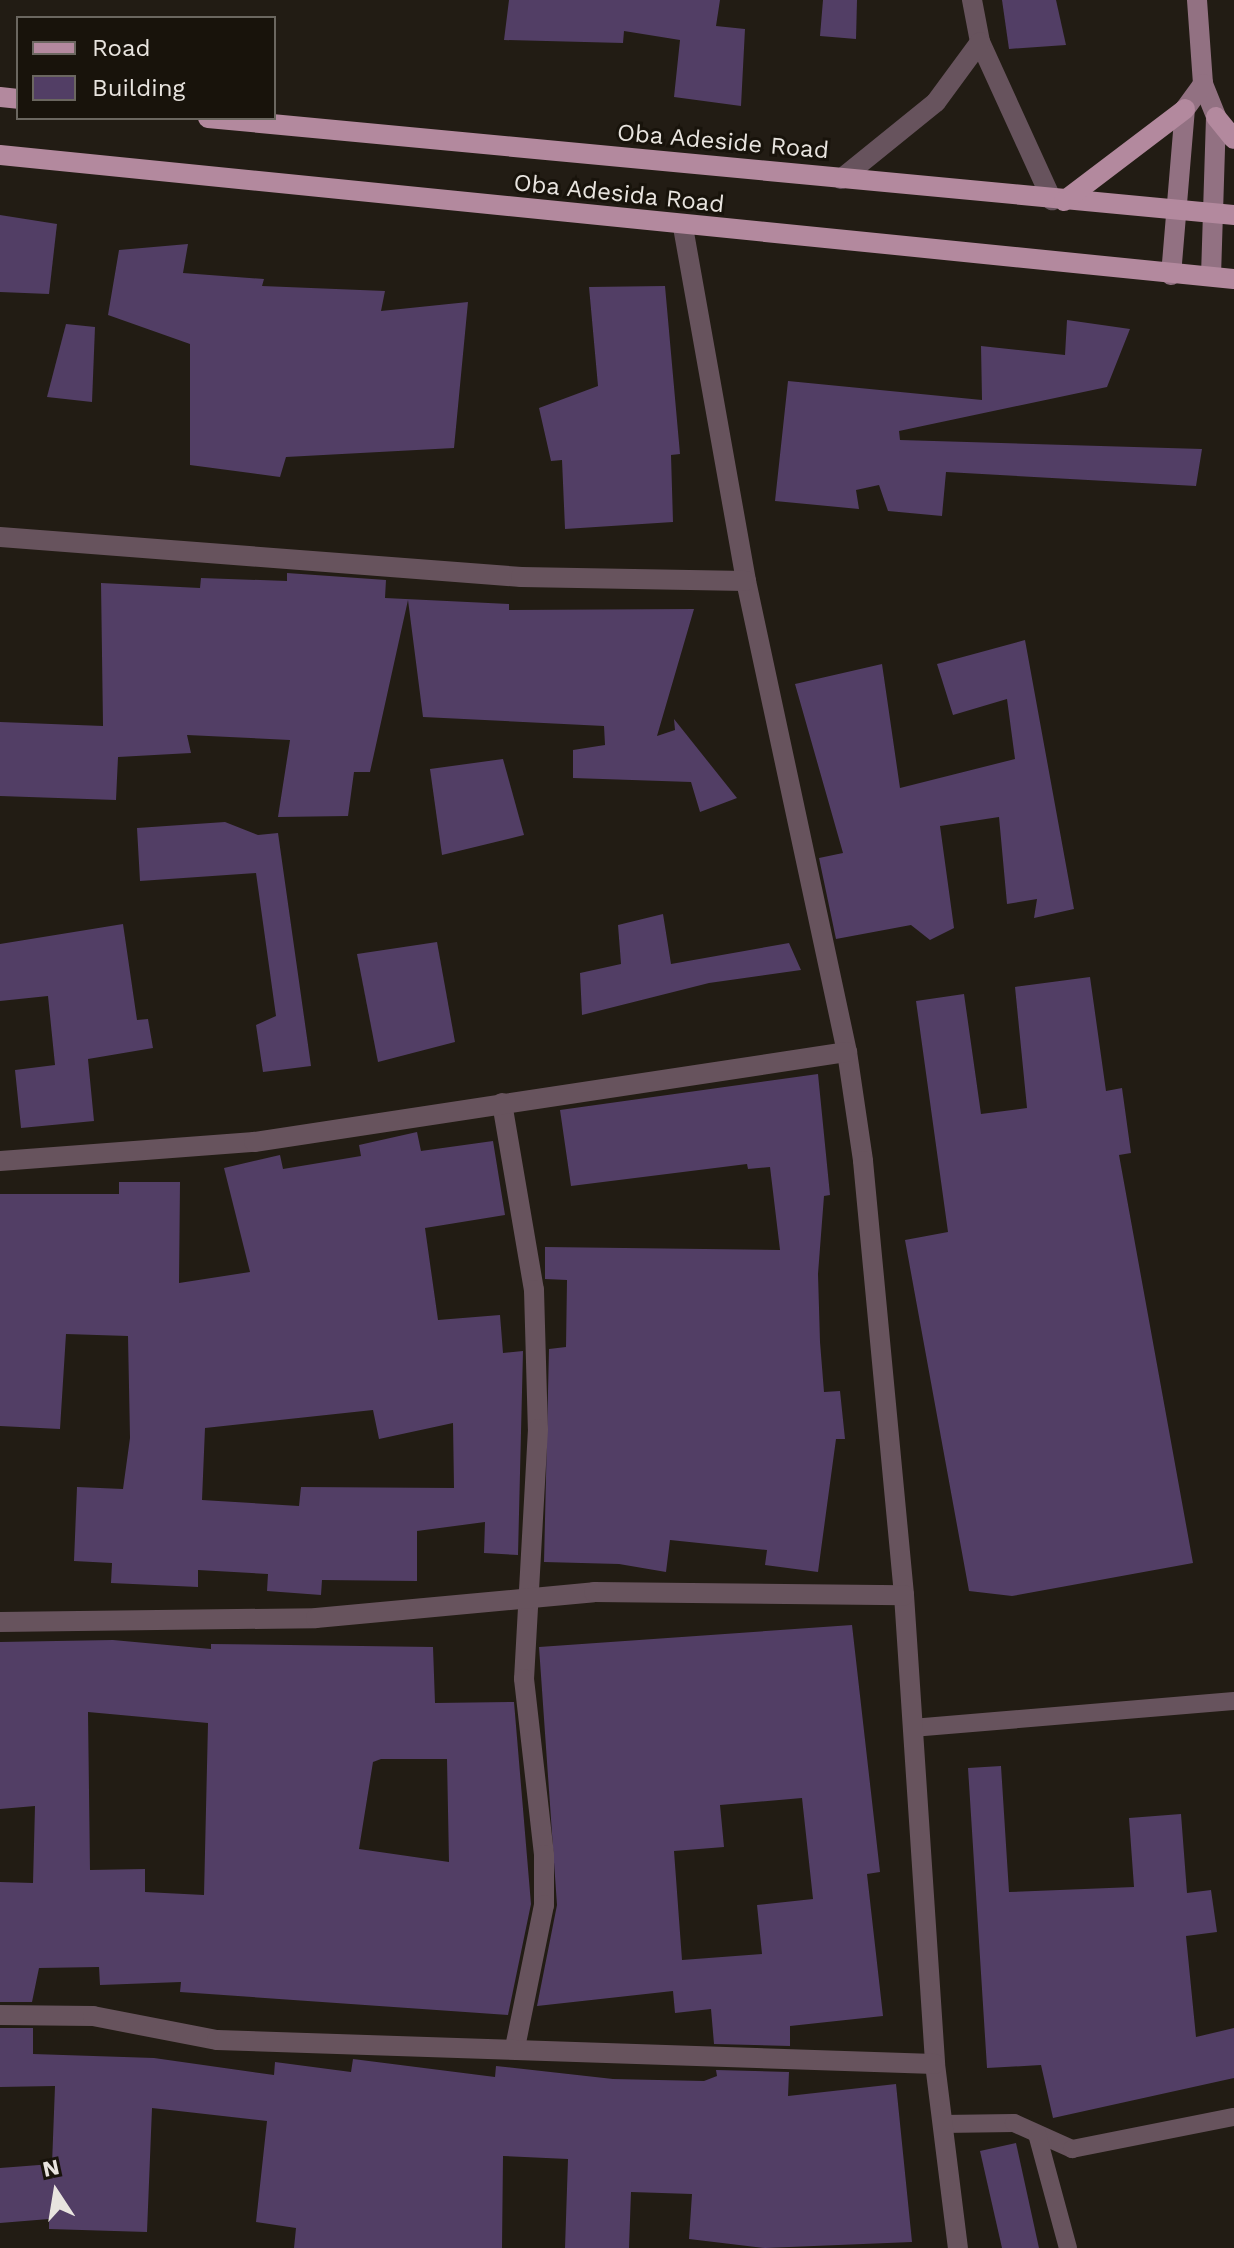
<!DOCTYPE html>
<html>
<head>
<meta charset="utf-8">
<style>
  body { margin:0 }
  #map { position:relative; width:1234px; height:2248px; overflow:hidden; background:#221c14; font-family:"Work Sans",sans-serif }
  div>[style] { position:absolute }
  .building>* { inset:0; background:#523e65 }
  .lane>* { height:18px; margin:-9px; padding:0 9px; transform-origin:9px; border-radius:9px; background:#67535d }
  .street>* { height:20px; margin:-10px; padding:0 10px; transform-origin:10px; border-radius:10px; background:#67535d }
  .secondary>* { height:20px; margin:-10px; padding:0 10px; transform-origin:10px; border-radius:10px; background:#927182 }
  .primary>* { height:20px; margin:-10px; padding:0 10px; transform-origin:10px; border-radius:10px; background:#b3899e }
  span { translate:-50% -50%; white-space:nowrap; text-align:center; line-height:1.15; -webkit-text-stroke:6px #18130b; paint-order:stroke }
  .street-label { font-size:24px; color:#e8e4df }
  .legend { position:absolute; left:16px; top:16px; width:260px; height:104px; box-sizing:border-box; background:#18130b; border:2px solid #6b6760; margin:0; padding:10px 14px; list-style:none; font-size:24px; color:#e8e4df }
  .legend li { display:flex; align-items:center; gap:16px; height:40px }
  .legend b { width:40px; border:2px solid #6b6760 }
  .north { position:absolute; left:16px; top:2152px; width:80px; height:80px; -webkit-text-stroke:6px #18130b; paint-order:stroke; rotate:348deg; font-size:22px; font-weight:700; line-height:32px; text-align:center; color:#e8e4df }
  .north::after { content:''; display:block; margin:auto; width:28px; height:36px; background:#e8e4df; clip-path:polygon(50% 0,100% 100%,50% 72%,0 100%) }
</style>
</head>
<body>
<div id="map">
  <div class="building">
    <i style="clip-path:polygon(509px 0,720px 0,716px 26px,745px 29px,741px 106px,674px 97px,680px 40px,624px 31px,623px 43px,504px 40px)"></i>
    <i style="clip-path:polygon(823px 0,857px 0,856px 39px,820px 36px)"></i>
    <i style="clip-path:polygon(1002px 0,1056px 0,1066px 45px,1009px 49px)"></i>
    <i style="clip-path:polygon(0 215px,57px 224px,49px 294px,0 292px)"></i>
    <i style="clip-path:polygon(188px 244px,183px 273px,264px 279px,262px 286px,385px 291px,381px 311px,468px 302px,454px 448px,286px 457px,280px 477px,190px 465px,190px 344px,108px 315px,119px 250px)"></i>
    <i style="clip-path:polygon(665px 286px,680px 454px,671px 455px,673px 522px,565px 529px,562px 460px,551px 461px,539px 408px,598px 386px,589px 287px)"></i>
    <i style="clip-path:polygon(1067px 320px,1130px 329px,1107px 387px,899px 431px,900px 440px,1202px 449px,1196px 486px,946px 472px,942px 516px,888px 511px,879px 485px,856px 490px,859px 509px,775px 501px,788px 381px,982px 400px,981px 346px,1065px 355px)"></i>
    <i style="clip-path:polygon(66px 324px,95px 327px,92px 402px,47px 397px)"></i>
    <i style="clip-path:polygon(287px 573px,386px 580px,385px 598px,509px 604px,509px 610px,694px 609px,657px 736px,675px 730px,674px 719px,737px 798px,700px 812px,691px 782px,573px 778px,573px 750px,605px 745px,604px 726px,423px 717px,408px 600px,370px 772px,354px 772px,348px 816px,278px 817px,290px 740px,187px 735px,191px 753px,118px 757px,116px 800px,0 796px,0 722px,103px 726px,101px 583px,200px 588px,201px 578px,287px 581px)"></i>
    <i style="clip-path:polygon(1025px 640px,1074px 909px,1034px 918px,1037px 899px,1007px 904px,999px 817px,940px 826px,954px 928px,930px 940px,911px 925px,836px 939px,819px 858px,843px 853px,795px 684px,882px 664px,900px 788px,1015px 759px,1007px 699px,953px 715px,937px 664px)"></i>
    <i style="clip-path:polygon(503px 759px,524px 835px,442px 855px,430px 769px)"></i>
    <i style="clip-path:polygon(225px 822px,258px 835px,278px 833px,311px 1066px,263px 1072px,256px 1025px,276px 1016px,256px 873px,140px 881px,137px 828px)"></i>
    <i style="clip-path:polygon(663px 914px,671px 964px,789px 943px,801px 970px,709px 983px,582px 1015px,580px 973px,621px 964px,618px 925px)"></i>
    <i style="clip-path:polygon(123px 924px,137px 1020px,148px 1019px,153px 1048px,88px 1059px,94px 1121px,21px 1128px,15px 1070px,55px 1065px,48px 996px,0 1001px,0 944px)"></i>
    <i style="clip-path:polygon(437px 942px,455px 1042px,378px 1062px,357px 954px)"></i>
    <i style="clip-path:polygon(1090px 977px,1106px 1091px,1122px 1088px,1131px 1153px,1119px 1155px,1193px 1563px,1012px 1596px,969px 1591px,905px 1240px,948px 1232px,916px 1001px,964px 994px,981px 1114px,1027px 1108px,1015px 987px)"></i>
    <i style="clip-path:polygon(818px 1074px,830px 1195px,824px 1196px,818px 1274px,820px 1342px,824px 1392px,840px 1391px,845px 1439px,836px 1439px,818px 1572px,765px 1565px,767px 1550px,670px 1540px,666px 1572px,619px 1564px,544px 1562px,549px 1349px,566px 1347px,567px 1280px,545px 1279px,545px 1247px,780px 1250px,770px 1167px,748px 1169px,747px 1164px,571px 1186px,560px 1110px)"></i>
    <i style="clip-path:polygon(evenodd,417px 1132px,421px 1151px,493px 1141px,505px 1215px,425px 1228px,438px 1320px,500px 1315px,503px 1353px,523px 1351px,518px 1555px,484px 1553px,485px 1522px,417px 1531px,417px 1581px,322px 1580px,321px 1595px,267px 1591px,268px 1574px,198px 1570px,198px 1587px,111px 1583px,112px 1563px,74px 1561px,77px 1487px,123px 1489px,130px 1438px,128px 1336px,66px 1334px,60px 1429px,0 1426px,0 1194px,119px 1194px,119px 1182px,180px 1182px,179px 1283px,250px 1272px,224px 1168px,280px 1155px,283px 1169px,361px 1156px,359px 1145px,417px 1132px,373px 1410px,379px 1439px,453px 1423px,454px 1488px,301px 1487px,299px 1506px,202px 1500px,205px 1428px,373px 1410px)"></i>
    <i style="clip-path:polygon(evenodd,852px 1625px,880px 1872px,867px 1874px,883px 2016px,790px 2026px,790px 2046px,714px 2044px,711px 2009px,675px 2013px,673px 1991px,537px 2006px,557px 1905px,539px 1647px,852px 1625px,802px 1798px,813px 1899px,757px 1905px,762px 1954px,682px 1960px,674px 1851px,724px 1847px,720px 1805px,802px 1798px)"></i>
    <i style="clip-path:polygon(evenodd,113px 1640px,211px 1649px,211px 1644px,433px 1647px,435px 1703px,514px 1702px,531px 1904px,508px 2015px,180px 1992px,181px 1982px,100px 1985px,99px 1967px,39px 1968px,32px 2002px,0 2002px,0 1882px,33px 1883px,35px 1806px,0 1809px,0 1642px,113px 1640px,88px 1712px,208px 1723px,204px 1895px,145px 1892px,145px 1869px,90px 1870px,88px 1712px,113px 1640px,381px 1759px,447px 1759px,449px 1862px,359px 1849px,373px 1762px,381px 1759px)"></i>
    <i style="clip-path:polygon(1001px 1766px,1009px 1892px,1134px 1887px,1129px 1818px,1181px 1814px,1187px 1893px,1211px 1890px,1217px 1932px,1186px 1936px,1196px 2037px,1234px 2028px,1234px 2078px,1053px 2118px,1041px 2065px,987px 2068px,968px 1768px)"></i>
    <i style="clip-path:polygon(0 2028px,33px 2028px,33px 2054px,154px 2058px,274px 2075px,275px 2062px,351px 2072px,353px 2059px,495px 2077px,496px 2066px,613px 2079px,704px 2081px,717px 2076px,716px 2070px,789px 2072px,788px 2096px,896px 2084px,912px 2242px,765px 2248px,689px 2239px,692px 2194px,631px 2192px,629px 2248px,565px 2248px,568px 2159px,503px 2156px,502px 2248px,294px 2248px,296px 2228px,256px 2222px,267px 2121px,152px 2108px,147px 2232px,49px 2229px,49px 2219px,0 2223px,0 2168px,52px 2164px,55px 2086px,0 2087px)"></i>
    <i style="clip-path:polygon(1016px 2143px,1039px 2248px,1002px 2248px,980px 2151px)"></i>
  </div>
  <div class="lane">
    <i style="left:912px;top:1728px;width:323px;rotate:-4.8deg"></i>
    <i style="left:942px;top:2124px;width:72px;rotate:-0.8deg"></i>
    <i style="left:1014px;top:2123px;width:64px;rotate:24.1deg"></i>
    <i style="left:1072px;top:2149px;width:165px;rotate:-11.2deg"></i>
    <i style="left:1037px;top:2134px;width:118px;rotate:74.8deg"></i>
  </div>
  <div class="street">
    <i style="left:972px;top:0;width:43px;rotate:79.2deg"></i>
    <i style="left:980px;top:42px;width:174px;rotate:65.5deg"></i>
    <i style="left:841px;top:179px;width:122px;rotate:-39deg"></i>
    <i style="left:936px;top:102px;width:74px;rotate:-53.7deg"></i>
    <i style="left:683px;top:227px;width:360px;rotate:79.9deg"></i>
    <i style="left:746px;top:581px;width:482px;rotate:77.9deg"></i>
    <i style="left:847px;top:1052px;width:110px;rotate:81.6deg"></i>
    <i style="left:863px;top:1161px;width:436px;rotate:84.6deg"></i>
    <i style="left:904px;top:1595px;width:470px;rotate:86.2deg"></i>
    <i style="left:935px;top:2064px;width:185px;rotate:82.9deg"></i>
    <i style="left:0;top:537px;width:523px;rotate:4.39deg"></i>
    <i style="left:521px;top:577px;width:225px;rotate:1deg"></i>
    <i style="left:502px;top:1103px;width:190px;rotate:80.3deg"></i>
    <i style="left:534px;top:1290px;width:139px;rotate:88.4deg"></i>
    <i style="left:538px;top:1429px;width:250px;rotate:93.2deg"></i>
    <i style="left:524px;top:1679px;width:177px;rotate:83.5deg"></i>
    <i style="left:544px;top:1855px;width:50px;rotate:90deg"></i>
    <i style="left:544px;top:1905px;width:146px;rotate:101.5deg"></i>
    <i style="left:0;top:1161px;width:255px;rotate:-4.3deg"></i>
    <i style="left:254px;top:1142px;width:600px;rotate:-8.63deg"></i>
    <i style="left:0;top:1622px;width:316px;rotate:-0.7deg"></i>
    <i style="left:316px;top:1618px;width:279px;rotate:-5.3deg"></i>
    <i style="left:594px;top:1592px;width:310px;rotate:0.6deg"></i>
    <i style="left:0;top:2015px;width:93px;rotate:0.6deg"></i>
    <i style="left:93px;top:2016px;width:126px;rotate:11deg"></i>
    <i style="left:217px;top:2040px;width:718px;rotate:1.91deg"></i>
  </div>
  <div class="secondary">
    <i style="left:1197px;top:0;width:84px;rotate:85.9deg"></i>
    <i style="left:1203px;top:84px;width:35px;rotate:68deg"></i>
    <i style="left:1216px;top:117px;width:159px;rotate:91.8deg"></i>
    <i style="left:1171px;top:275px;width:167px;rotate:-85.2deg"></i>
    <i style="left:1185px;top:109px;width:31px;rotate:-54deg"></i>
  </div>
  <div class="primary">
    <i style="left:0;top:97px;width:18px;rotate:6deg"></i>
    <i style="left:1216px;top:117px;width:28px;rotate:51deg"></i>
    <i style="left:208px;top:118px;width:1031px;rotate:5.4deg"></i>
    <i style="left:0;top:155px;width:1240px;rotate:5.74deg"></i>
    <i style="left:1064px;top:201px;width:152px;rotate:-37.2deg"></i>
  </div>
  <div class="street-label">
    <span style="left:723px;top:142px;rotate:5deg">Oba Adeside Road</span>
    <span style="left:619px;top:194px;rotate:6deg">Oba Adesida Road</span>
  </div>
  <ul class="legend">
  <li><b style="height:10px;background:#b3899e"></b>Road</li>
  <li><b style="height:22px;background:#523e65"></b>Building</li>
  </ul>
  <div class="north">N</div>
</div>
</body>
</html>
